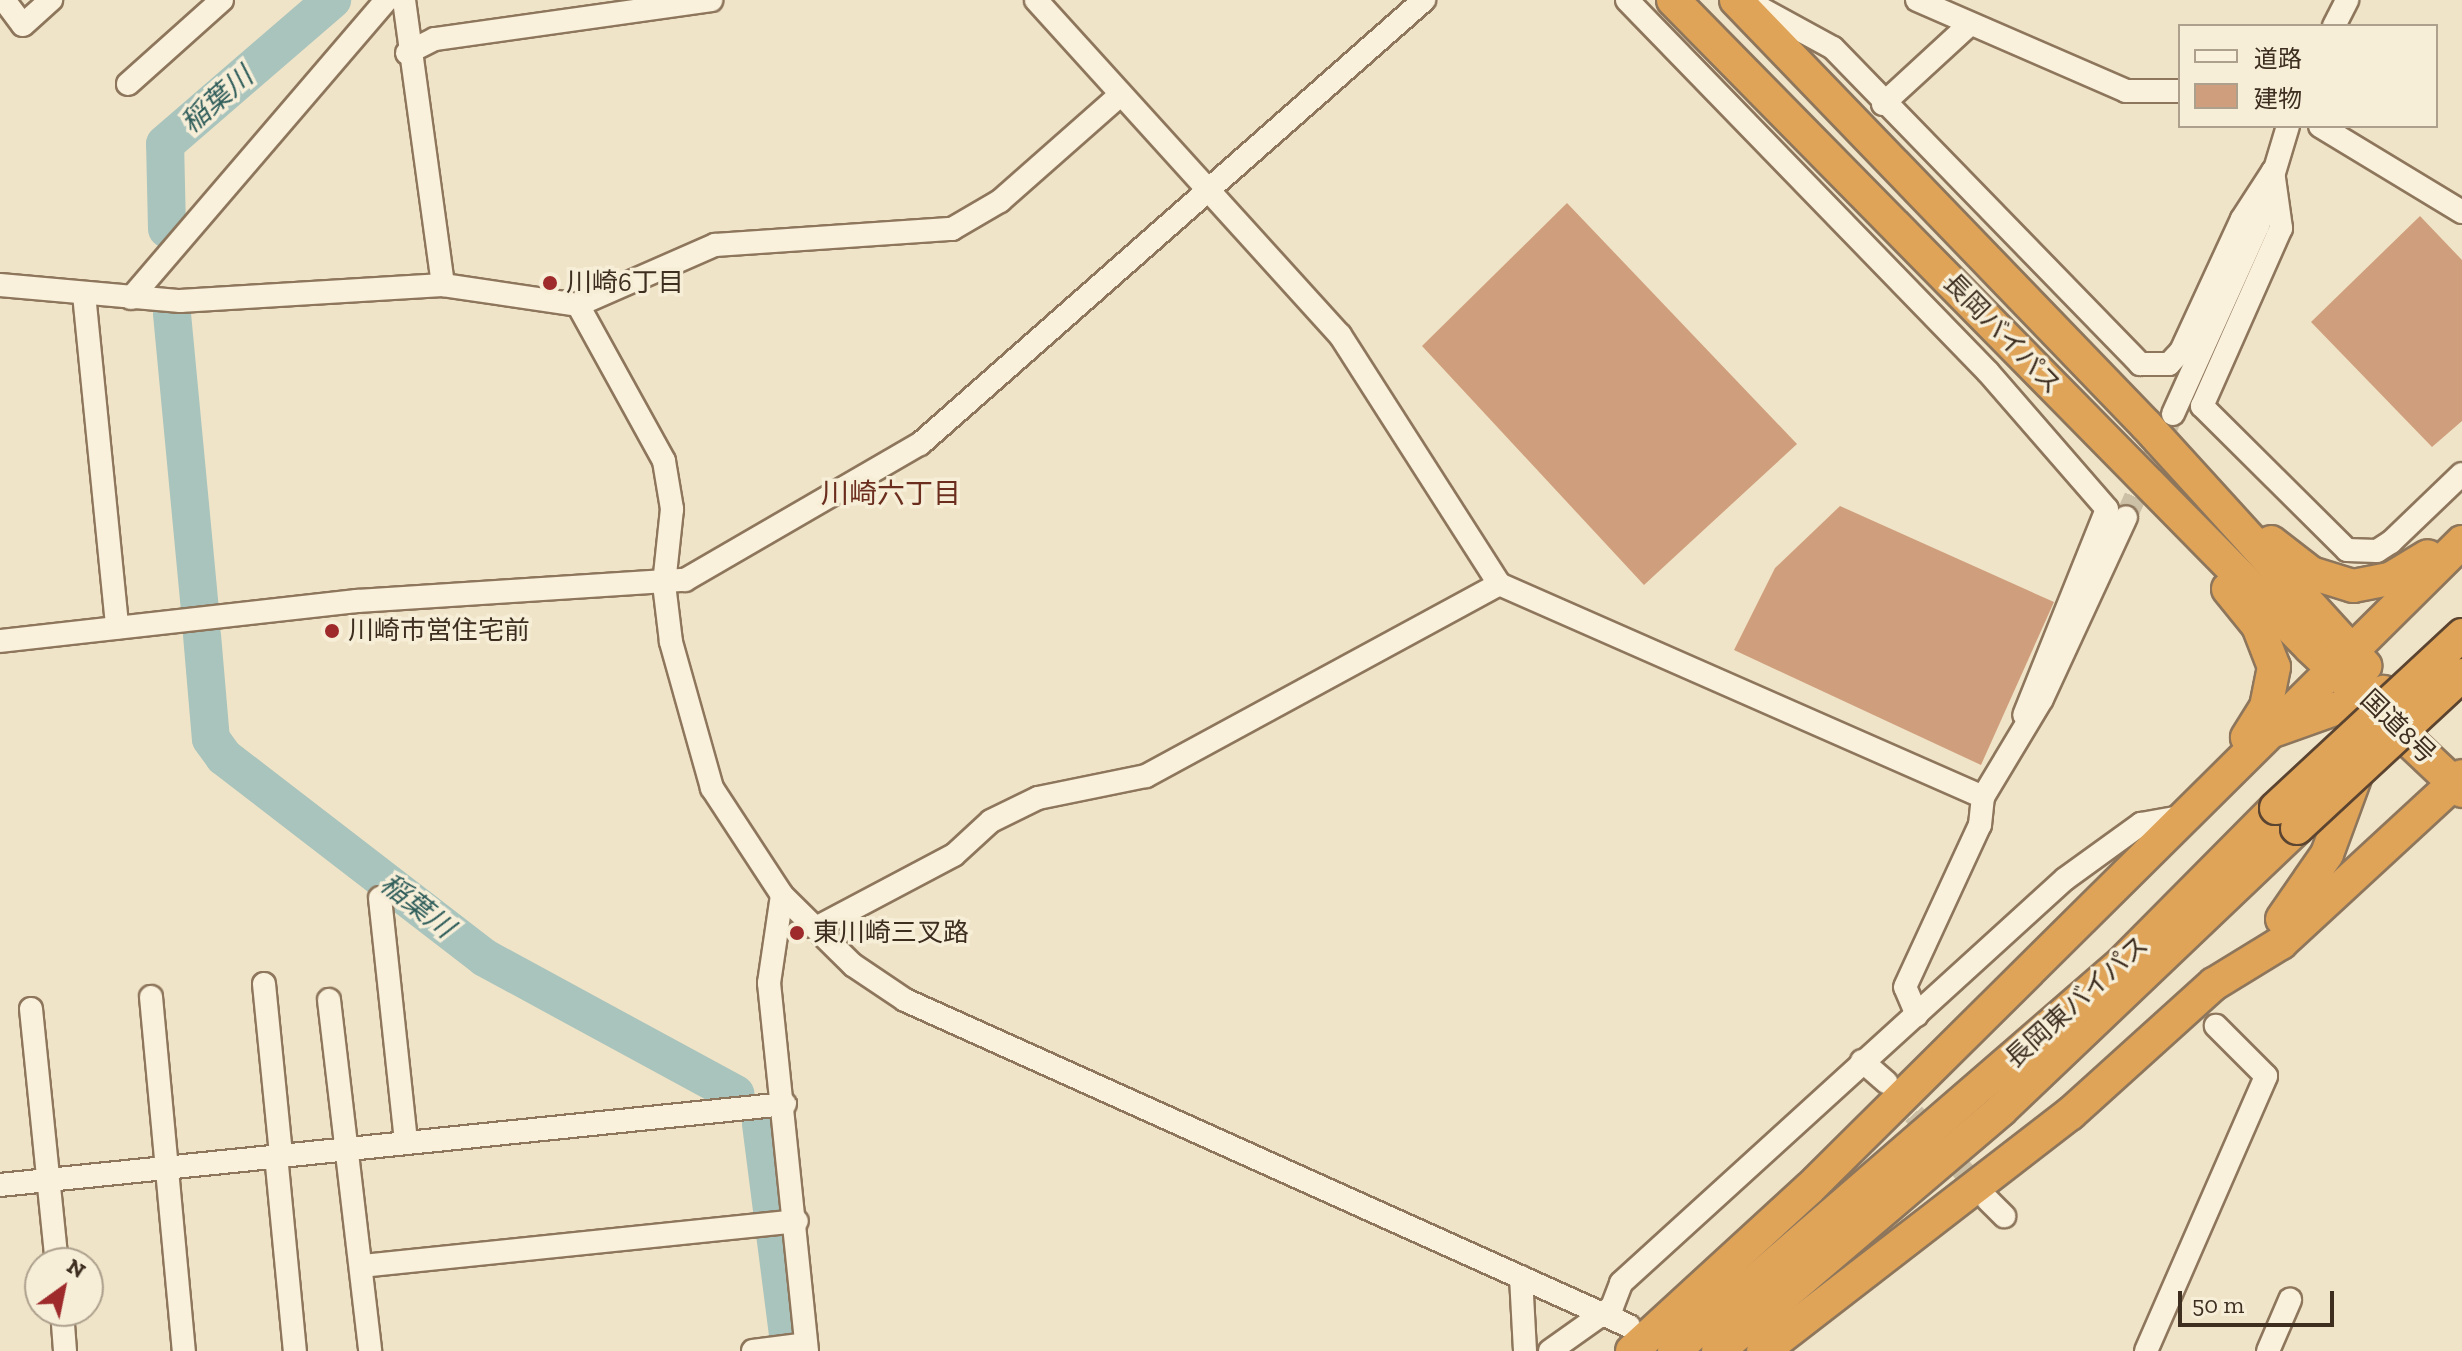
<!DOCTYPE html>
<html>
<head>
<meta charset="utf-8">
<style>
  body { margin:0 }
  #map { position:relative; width:2462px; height:1351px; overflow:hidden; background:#f0e4c8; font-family:"Zilla Slab","Noto Sans JP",serif }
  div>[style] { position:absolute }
  .river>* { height:38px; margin:-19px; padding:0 19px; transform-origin:19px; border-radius:19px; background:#a9c4bc }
  .building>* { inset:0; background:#cf9f7d }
  .minor-tunnel>* { height:22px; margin-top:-11px; transform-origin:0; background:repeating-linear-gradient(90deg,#ccc0a6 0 22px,transparent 0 33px) }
  .roads { filter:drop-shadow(2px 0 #8d765c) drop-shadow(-2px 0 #8d765c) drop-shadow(0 2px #8d765c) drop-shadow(0 -2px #8d765c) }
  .minor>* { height:22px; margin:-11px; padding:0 11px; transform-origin:11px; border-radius:11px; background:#faf1dc }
  .highway>* { height:32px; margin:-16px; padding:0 16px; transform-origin:16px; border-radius:16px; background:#e0a458 }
  .bridges { filter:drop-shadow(2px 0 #5b4430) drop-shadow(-2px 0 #5b4430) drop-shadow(0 2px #5b4430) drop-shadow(0 -2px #5b4430) }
  .highway-bridge>* { height:32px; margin:-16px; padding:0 16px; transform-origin:16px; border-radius:16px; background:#e0a458 }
  .dots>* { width:22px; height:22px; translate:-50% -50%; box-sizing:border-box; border:4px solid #f7eed8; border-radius:50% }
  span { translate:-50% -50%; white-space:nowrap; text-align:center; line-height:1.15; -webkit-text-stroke:7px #f7eed8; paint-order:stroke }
  .poi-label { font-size:26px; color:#3d2e20 }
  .left { translate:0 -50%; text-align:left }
  .street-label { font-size:26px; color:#3d2e20 }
  .water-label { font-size:28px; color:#2f5d5a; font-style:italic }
  .neighbourhood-label { font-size:28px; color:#6b2e1e }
  .legend { position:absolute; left:2178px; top:24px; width:260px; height:104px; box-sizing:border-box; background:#f7eed8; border:2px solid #ada18e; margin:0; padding:10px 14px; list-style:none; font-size:24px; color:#3d2e20 }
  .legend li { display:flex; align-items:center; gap:16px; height:40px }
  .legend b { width:40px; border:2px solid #ada18e }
  .north { position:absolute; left:24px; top:1247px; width:80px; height:80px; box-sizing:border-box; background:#f7eed8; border:2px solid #ada18e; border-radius:50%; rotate:33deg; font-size:22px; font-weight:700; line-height:32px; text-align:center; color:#3d2e20 }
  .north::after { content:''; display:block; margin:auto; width:28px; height:36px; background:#9e2a2b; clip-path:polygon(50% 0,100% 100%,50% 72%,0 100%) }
  .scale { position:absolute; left:2178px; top:1291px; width:156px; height:36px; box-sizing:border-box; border:4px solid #3d2e20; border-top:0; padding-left:10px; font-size:24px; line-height:28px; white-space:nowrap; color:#3d2e20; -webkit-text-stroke:6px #f7eed8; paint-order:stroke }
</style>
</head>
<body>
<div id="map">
  <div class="river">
    <i style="left:167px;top:229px;width:85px;rotate:-91.3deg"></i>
    <i style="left:165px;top:144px;width:221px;rotate:-40.8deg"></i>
    <i style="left:172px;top:314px;width:295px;rotate:84.6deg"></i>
    <i style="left:202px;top:635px;width:104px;rotate:85.1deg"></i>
    <i style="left:211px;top:739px;width:22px;rotate:54deg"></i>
    <i style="left:224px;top:757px;width:329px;rotate:37.6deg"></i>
    <i style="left:485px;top:958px;width:285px;rotate:28.5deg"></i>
    <i style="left:761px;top:1124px;width:229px;rotate:82.7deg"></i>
  </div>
  <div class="building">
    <i style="clip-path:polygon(1567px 203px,1797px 444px,1644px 585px,1422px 346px)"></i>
    <i style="clip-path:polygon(2420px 216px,2462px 260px,2462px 421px,2432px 447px,2311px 322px)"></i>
    <i style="clip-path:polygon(1840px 506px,2054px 602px,1981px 765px,1734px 650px,1775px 568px)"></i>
  </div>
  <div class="minor-tunnel">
    <i style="left:2126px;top:517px;width:113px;rotate:-65.5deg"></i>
    <i style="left:1892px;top:1089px;width:142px;rotate:49deg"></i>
  </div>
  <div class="roads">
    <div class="minor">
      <i style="left:4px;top:0;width:31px;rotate:53deg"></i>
      <i style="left:23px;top:25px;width:38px;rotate:-42deg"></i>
      <i style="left:404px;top:0;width:288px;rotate:82.2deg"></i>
      <i style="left:1036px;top:0;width:452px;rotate:47.8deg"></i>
      <i style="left:1340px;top:335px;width:295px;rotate:57.4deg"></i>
      <i style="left:1499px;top:584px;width:529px;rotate:23.75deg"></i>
      <i style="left:1983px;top:797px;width:114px;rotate:-59deg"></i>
      <i style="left:2042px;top:699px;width:200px;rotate:-65.2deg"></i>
      <i style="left:1627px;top:0;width:518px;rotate:45.86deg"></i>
      <i style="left:1988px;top:372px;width:181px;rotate:49deg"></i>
      <i style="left:2107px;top:509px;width:222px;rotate:111.9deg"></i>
      <i style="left:1745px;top:0;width:100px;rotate:28.6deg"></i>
      <i style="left:1833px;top:48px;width:441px;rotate:45.8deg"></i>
      <i style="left:2140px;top:364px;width:29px"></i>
      <i style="left:2169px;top:364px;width:18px;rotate:-47deg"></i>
      <i style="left:2181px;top:351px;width:145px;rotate:-65.2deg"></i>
      <i style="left:2242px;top:219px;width:57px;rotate:-57.1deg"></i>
      <i style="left:1917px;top:0;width:228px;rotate:23.5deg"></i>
      <i style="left:2126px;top:91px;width:54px"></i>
      <i style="left:2334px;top:26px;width:29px;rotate:-63deg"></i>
      <i style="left:407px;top:53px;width:31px;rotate:-27deg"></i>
      <i style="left:435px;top:39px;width:279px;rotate:-8deg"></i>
      <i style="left:128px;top:84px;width:126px;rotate:-41.8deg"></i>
      <i style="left:1883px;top:104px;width:118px;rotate:-42.6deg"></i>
      <i style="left:2320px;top:126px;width:166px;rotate:31.2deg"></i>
      <i style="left:2273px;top:171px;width:58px;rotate:82deg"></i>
      <i style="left:2281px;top:228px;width:195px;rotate:113.9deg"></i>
      <i style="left:2202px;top:406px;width:204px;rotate:44.8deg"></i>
      <i style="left:2347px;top:550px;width:30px;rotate:2deg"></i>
      <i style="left:2377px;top:551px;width:17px;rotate:-33deg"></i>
      <i style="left:2391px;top:542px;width:98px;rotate:-43.8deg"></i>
      <i style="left:0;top:285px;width:181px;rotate:5.1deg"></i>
      <i style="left:180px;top:301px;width:263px;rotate:-3.5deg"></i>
      <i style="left:443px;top:285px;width:136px;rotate:8.4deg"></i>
      <i style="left:578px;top:305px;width:150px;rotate:-23.7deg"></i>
      <i style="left:715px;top:245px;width:238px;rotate:-3.9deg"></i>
      <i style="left:952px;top:229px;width:56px;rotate:-30.3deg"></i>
      <i style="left:1000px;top:201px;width:159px;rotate:-41.4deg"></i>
      <i style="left:84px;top:294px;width:335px;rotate:84.3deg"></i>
      <i style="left:131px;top:298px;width:392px;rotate:-49.4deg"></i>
      <i style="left:578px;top:305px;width:178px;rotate:61.1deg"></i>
      <i style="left:664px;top:461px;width:49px;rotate:80.5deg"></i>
      <i style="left:672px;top:509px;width:75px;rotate:96.1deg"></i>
      <i style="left:664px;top:584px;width:58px;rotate:83.1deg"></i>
      <i style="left:671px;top:642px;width:152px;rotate:74.3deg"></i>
      <i style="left:712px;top:788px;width:128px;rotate:56.8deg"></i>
      <i style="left:782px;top:895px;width:100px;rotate:44.6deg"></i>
      <i style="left:853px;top:965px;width:63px;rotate:33.9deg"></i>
      <i style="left:905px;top:1000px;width:794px;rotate:24.24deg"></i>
      <i style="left:2173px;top:414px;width:206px;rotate:-65.7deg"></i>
      <i style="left:2258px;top:226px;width:104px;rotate:-73.3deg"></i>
      <i style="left:0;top:641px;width:359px;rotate:-6.4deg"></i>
      <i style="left:357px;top:601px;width:329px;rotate:-3.7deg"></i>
      <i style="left:685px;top:580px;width:272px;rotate:-30.1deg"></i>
      <i style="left:920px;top:444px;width:672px;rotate:-41.38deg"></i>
      <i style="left:782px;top:895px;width:89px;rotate:98.4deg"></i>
      <i style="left:769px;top:983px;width:370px;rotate:84.1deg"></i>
      <i style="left:380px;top:898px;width:245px;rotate:83.9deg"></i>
      <i style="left:816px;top:928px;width:156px;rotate:-27.9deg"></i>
      <i style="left:954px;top:855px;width:50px;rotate:-42.6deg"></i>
      <i style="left:991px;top:821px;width:52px;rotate:-26.1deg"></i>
      <i style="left:1038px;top:798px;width:110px;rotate:-11.5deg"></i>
      <i style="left:1146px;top:776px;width:402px;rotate:-28.5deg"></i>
      <i style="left:264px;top:984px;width:172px;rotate:84.3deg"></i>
      <i style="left:151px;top:997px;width:356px;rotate:84.7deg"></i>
      <i style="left:329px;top:1000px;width:353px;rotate:83.3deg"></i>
      <i style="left:31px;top:1009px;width:255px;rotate:84.2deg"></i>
      <i style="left:1917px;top:1015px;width:30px;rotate:-113deg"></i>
      <i style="left:1905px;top:987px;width:179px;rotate:-65.2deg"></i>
      <i style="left:1980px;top:825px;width:28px;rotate:-84deg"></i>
      <i style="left:1862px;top:1061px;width:32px;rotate:41deg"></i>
      <i style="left:276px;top:1155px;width:197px;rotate:84.5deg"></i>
      <i style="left:0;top:1185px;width:789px;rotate:-5.89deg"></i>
      <i style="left:1988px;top:1200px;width:23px;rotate:45deg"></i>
      <i style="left:362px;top:1266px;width:437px;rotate:-5.9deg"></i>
      <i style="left:1521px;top:1277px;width:74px;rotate:86.9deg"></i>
      <i style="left:62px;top:1311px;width:40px;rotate:85.7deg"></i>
      <i style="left:753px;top:1351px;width:53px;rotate:-7.5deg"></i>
      <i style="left:1550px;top:1351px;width:76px;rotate:-35.4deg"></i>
      <i style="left:1612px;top:1307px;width:26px;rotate:-69deg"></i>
      <i style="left:1621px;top:1283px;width:600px;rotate:-42.3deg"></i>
      <i style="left:2065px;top:879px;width:94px;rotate:-35.9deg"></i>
      <i style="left:2141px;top:824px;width:41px;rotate:-9.9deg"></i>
      <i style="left:2146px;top:1351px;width:300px;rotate:-66.4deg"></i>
      <i style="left:2266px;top:1076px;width:71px;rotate:-135deg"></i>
      <i style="left:2268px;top:1351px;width:56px;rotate:-66.7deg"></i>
    </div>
    <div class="highway">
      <i style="left:1673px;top:0;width:909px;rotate:45.45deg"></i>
      <i style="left:2311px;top:648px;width:208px;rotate:43.4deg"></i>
      <i style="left:1736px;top:0;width:591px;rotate:46.03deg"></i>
      <i style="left:2146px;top:425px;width:326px;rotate:47.7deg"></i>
      <i style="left:2271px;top:542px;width:51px;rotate:37.8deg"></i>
      <i style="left:2311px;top:573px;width:44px;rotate:17.2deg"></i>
      <i style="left:2353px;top:586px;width:38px;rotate:-11deg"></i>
      <i style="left:2390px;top:579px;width:44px;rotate:-31.2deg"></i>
      <i style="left:2228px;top:589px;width:48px;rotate:51deg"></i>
      <i style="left:2258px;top:626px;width:44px;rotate:68.7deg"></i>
      <i style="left:2274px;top:667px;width:41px;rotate:101.3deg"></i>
      <i style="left:2266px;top:707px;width:36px;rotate:122deg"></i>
      <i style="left:2276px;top:730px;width:114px;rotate:-19.6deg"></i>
      <i style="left:2282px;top:919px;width:79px;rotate:-55.3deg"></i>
      <i style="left:2327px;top:854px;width:101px;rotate:-69.8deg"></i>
      <i style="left:1632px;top:1351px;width:240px;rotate:-42.5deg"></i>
      <i style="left:1809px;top:1189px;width:919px;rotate:-44.74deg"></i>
      <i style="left:1674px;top:1351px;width:593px;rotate:-40.89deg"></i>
      <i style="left:2122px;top:963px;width:218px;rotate:-45.2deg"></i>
      <i style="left:1718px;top:1351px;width:372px;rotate:-40.4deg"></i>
      <i style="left:2001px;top:1110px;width:409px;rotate:-43.6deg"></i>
      <i style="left:1763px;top:1351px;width:388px;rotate:-37.7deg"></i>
      <i style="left:2070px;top:1114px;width:194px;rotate:-42.1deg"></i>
      <i style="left:2214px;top:984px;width:79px;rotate:-31.5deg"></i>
      <i style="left:2281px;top:943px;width:246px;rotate:-42.7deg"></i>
    </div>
  </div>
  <div class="bridges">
    <div class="highway-bridge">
      <i style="left:2276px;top:808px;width:254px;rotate:-42.9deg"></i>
      <i style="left:2297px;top:828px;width:225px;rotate:-42.8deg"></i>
    </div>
  </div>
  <div class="dots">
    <i style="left:550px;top:283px;background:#9e2a2b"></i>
    <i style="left:332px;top:631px;background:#9e2a2b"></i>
    <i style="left:797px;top:933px;background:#9e2a2b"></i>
  </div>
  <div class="poi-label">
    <span class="left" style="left:566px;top:283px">川崎6丁目</span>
    <span class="left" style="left:348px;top:631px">川崎市営住宅前</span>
    <span class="left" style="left:813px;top:933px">東川崎三叉路</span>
  </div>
  <div class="street-label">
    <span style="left:2002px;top:334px;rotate:46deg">長岡バイパス</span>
    <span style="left:2398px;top:727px;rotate:44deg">国道8号</span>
    <span style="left:2077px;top:1002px;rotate:-42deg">長岡東バイパス</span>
  </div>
  <div class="water-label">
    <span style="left:217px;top:100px;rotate:-41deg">稲葉川</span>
    <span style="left:417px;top:906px;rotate:38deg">稲葉川</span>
  </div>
  <div class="neighbourhood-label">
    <span style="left:891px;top:494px">川崎六丁目</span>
  </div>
  <ul class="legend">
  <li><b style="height:10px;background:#faf1dc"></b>道路</li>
  <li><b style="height:22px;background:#cf9f7d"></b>建物</li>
  </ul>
  <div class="north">N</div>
  <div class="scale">50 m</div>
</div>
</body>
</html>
